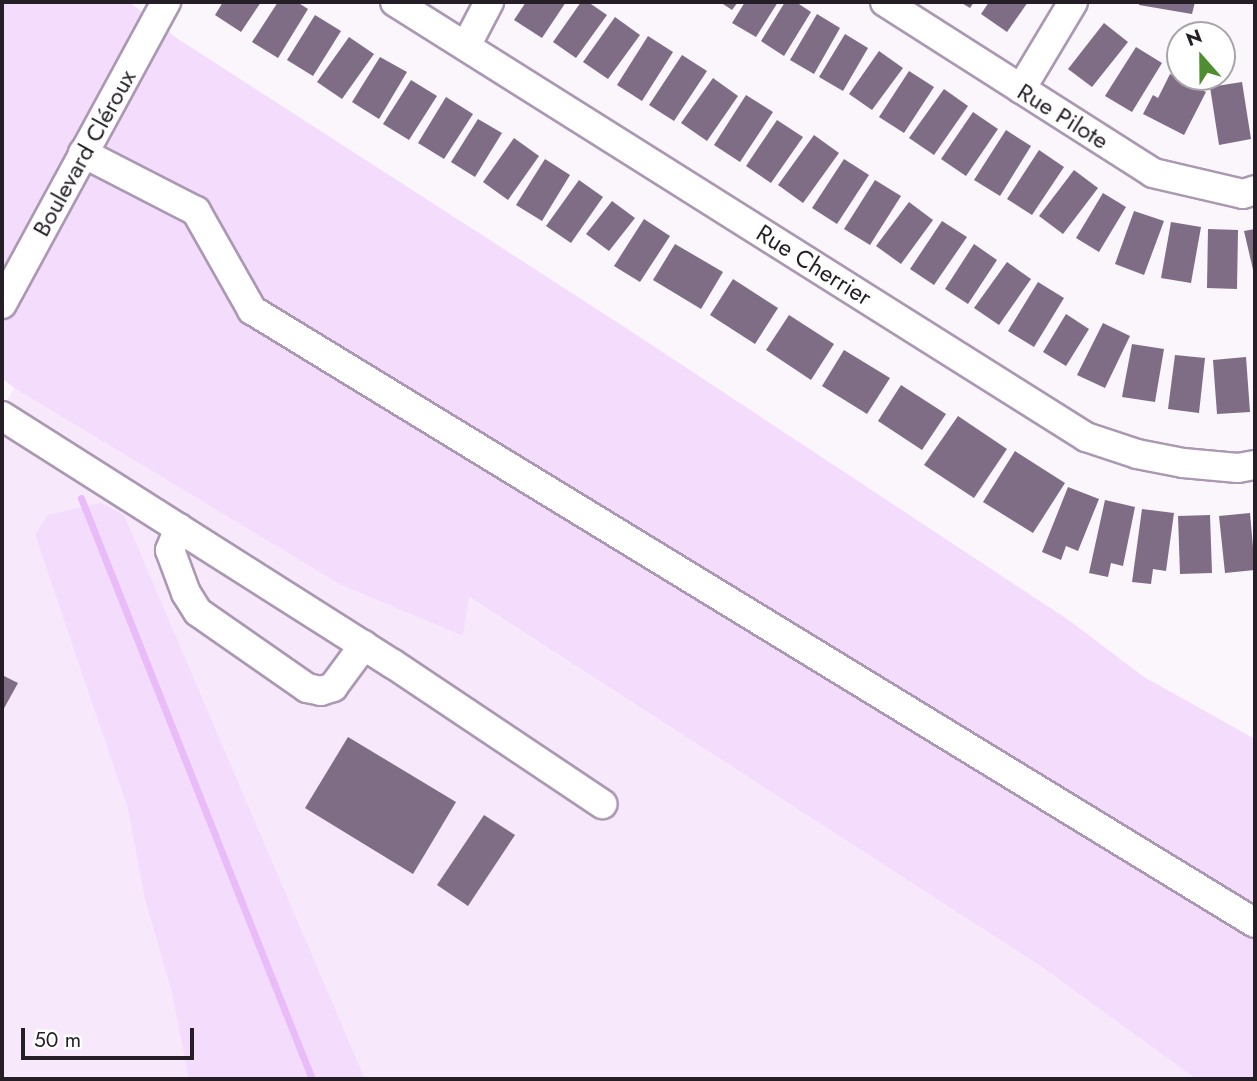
<!DOCTYPE html>
<html>
<head>
<meta charset="utf-8">
<style>
  body { margin:0 }
  #map { position:relative; width:1257px; height:1081px; overflow:hidden; background:#faf6fc; font-family:Jost,sans-serif }
  div>[style] { position:absolute }
  .built>* { inset:0; background:#f7e8fc }
  .green>* { inset:0; background:#f4ddfc }
  .stream>* { height:7px; margin:-3.5px; padding:0 3.5px; transform-origin:3.5px; border-radius:3.5px; background:#e9bbf9 }
  .building>* { inset:0; background:#7f6d85 }
  .roads { filter:drop-shadow(2px 0 #ab98b2) drop-shadow(-2px 0 #ab98b2) drop-shadow(0 2px #ab98b2) drop-shadow(0 -2px #ab98b2) }
  .minor>* { height:28px; margin:-14px; padding:0 14px; transform-origin:14px; border-radius:14px; background:#fff }
  span { translate:-50% -50%; white-space:nowrap; text-align:center; line-height:1.15; -webkit-text-stroke:5px #fff; paint-order:stroke }
  .street-label { font-size:24px; color:#251e27 }
  .frame { position:absolute; inset:0; border:4px solid #251e27; pointer-events:none }
  .north { position:absolute; left:1166px; top:21px; width:70px; height:70px; box-sizing:border-box; background:#fff; border:2px solid #a8a5a9; border-radius:50%; rotate:339deg; font-size:19px; font-weight:700; line-height:28px; text-align:center; color:#251e27 }
  .north::after { content:''; display:block; margin:auto; width:24px; height:32px; background:#4e8e30; clip-path:polygon(50% 0,100% 100%,50% 72%,0 100%) }
  .scale { position:absolute; left:21px; top:1028px; width:173px; height:32px; box-sizing:border-box; border:4px solid #251e27; border-top:0; padding-left:9px; font-size:21px; line-height:24px; white-space:nowrap; color:#251e27; -webkit-text-stroke:5px #fff; paint-order:stroke }
</style>
</head>
<body>
<div id="map">
  <div class="built">
    <i style="clip-path:polygon(14px 388px,341px 585px,463px 636px,468px 597px,1039px 965px,1196px 1079px,2px 1079px,2px 411px)"></i>
  </div>
  <div class="green">
    <i style="clip-path:polygon(2px 2px,129px 2px,178px 39px,623px 326px,1070px 621px,1144px 677px,1255px 739px,1255px 1079px,1196px 1079px,1039px 965px,469px 597px,463px 636px,341px 585px,14px 388px,2px 378px)"></i>
    <i style="clip-path:polygon(101px 503px,124px 515px,365px 1079px,189px 1079px,172px 993px,145px 899px,128px 809px,35px 534px,48px 515px)"></i>
  </div>
  <div class="stream">
    <i style="left:81px;top:498px;width:625px;rotate:68.32deg"></i>
  </div>
  <div class="building">
    <i style="clip-path:polygon(223px 2px,261px 2px,241px 32px,215px 15px)"></i>
    <i style="clip-path:polygon(278px 2px,297px 2px,308px 9px,278px 58px,252px 42px)"></i>
    <i style="clip-path:polygon(526px 2px,566px 2px,542px 38px,514px 20px)"></i>
    <i style="clip-path:polygon(581px 2px,588px 2px,607px 15px,576px 58px,553px 42px)"></i>
    <i style="clip-path:polygon(720px 2px,738px 2px,732px 10px)"></i>
    <i style="clip-path:polygon(745px 2px,778px 2px,756px 37px,732px 23px)"></i>
    <i style="clip-path:polygon(785px 2px,796px 2px,811px 12px,784px 56px,761px 41px)"></i>
    <i style="clip-path:polygon(960px 2px,974px 2px,970px 8px)"></i>
    <i style="clip-path:polygon(989px 2px,1028px 2px,1007px 32px,981px 14px)"></i>
    <i style="clip-path:polygon(1139px 2px,1195px 2px,1192px 14px,1139px 5px)"></i>
    <i style="clip-path:polygon(817px 14px,840px 28px,814px 74px,790px 60px)"></i>
    <i style="clip-path:polygon(315px 15px,341px 31px,313px 76px,287px 60px)"></i>
    <i style="clip-path:polygon(615px 17px,640px 35px,608px 79px,583px 62px)"></i>
    <i style="clip-path:polygon(1104px 23px,1128px 42px,1092px 87px,1068px 69px)"></i>
    <i style="clip-path:polygon(845px 34px,868px 48px,843px 91px,819px 77px)"></i>
    <i style="clip-path:polygon(648px 36px,673px 52px,642px 101px,617px 85px)"></i>
    <i style="clip-path:polygon(349px 37px,374px 54px,342px 99px,317px 82px)"></i>
    <i style="clip-path:polygon(1136px 47px,1162px 63px,1132px 112px,1105px 96px)"></i>
    <i style="clip-path:polygon(879px 51px,903px 68px,872px 110px,849px 94px)"></i>
    <i style="clip-path:polygon(682px 55px,707px 71px,674px 121px,649px 105px)"></i>
    <i style="clip-path:polygon(380px 57px,407px 72px,379px 119px,352px 102px)"></i>
    <i style="clip-path:polygon(909px 71px,934px 87px,904px 133px,879px 117px)"></i>
    <i style="clip-path:polygon(1170px 74px,1206px 92px,1184px 135px,1143px 114px,1153px 95px,1158px 98px)"></i>
    <i style="clip-path:polygon(713px 78px,738px 96px,707px 141px,681px 123px)"></i>
    <i style="clip-path:polygon(411px 80px,437px 96px,409px 140px,383px 124px)"></i>
    <i style="clip-path:polygon(1242px 82px,1251px 139px,1219px 145px,1210px 87px)"></i>
    <i style="clip-path:polygon(944px 89px,968px 106px,934px 155px,909px 138px)"></i>
    <i style="clip-path:polygon(746px 95px,773px 112px,740px 162px,714px 145px)"></i>
    <i style="clip-path:polygon(446px 97px,473px 114px,444px 159px,418px 143px)"></i>
    <i style="clip-path:polygon(973px 112px,998px 129px,966px 176px,941px 159px)"></i>
    <i style="clip-path:polygon(478px 119px,502px 133px,475px 177px,451px 162px)"></i>
    <i style="clip-path:polygon(777px 120px,803px 137px,771px 183px,746px 166px)"></i>
    <i style="clip-path:polygon(1006px 130px,1031px 146px,1000px 196px,974px 180px)"></i>
    <i style="clip-path:polygon(814px 135px,839px 153px,803px 203px,778px 185px)"></i>
    <i style="clip-path:polygon(514px 138px,539px 156px,508px 200px,483px 182px)"></i>
    <i style="clip-path:polygon(1039px 150px,1064px 167px,1032px 215px,1007px 199px)"></i>
    <i style="clip-path:polygon(545px 159px,570px 175px,542px 221px,516px 205px)"></i>
    <i style="clip-path:polygon(844px 159px,869px 175px,837px 224px,812px 208px)"></i>
    <i style="clip-path:polygon(1074px 170px,1098px 188px,1063px 234px,1039px 216px)"></i>
    <i style="clip-path:polygon(579px 180px,603px 197px,571px 243px,546px 226px)"></i>
    <i style="clip-path:polygon(875px 180px,901px 196px,870px 245px,844px 229px)"></i>
    <i style="clip-path:polygon(1103px 193px,1126px 207px,1099px 252px,1076px 238px)"></i>
    <i style="clip-path:polygon(612px 201px,635px 218px,609px 251px,586px 234px)"></i>
    <i style="clip-path:polygon(909px 202px,933px 220px,901px 264px,876px 246px)"></i>
    <i style="clip-path:polygon(1134px 211px,1164px 221px,1144px 275px,1115px 264px)"></i>
    <i style="clip-path:polygon(644px 219px,670px 236px,640px 282px,614px 266px)"></i>
    <i style="clip-path:polygon(942px 221px,967px 237px,934px 285px,910px 269px)"></i>
    <i style="clip-path:polygon(1171px 222px,1201px 227px,1191px 283px,1161px 278px)"></i>
    <i style="clip-path:polygon(1208px 229px,1238px 230px,1237px 289px,1207px 288px)"></i>
    <i style="clip-path:polygon(1255px 229px,1255px 274px,1254px 274px,1244px 231px)"></i>
    <i style="clip-path:polygon(675px 244px,723px 272px,701px 309px,653px 280px)"></i>
    <i style="clip-path:polygon(974px 244px,997px 260px,968px 304px,945px 289px)"></i>
    <i style="clip-path:polygon(1007px 262px,1031px 279px,999px 325px,974px 308px)"></i>
    <i style="clip-path:polygon(733px 279px,778px 308px,755px 344px,710px 315px)"></i>
    <i style="clip-path:polygon(1038px 282px,1064px 298px,1034px 347px,1008px 331px)"></i>
    <i style="clip-path:polygon(1066px 314px,1089px 329px,1066px 366px,1043px 352px)"></i>
    <i style="clip-path:polygon(789px 315px,834px 344px,811px 380px,766px 350px)"></i>
    <i style="clip-path:polygon(1103px 323px,1130px 336px,1105px 388px,1077px 375px)"></i>
    <i style="clip-path:polygon(1132px 344px,1164px 349px,1155px 402px,1122px 397px)"></i>
    <i style="clip-path:polygon(844px 350px,890px 378px,867px 414px,822px 386px)"></i>
    <i style="clip-path:polygon(1175px 355px,1205px 358px,1199px 413px,1168px 409px)"></i>
    <i style="clip-path:polygon(1246px 357px,1250px 412px,1217px 414px,1213px 360px)"></i>
    <i style="clip-path:polygon(901px 385px,946px 414px,922px 450px,878px 421px)"></i>
    <i style="clip-path:polygon(958px 416px,1007px 449px,974px 498px,924px 465px)"></i>
    <i style="clip-path:polygon(1015px 451px,1065px 483px,1033px 533px,983px 502px)"></i>
    <i style="clip-path:polygon(1068px 487px,1099px 499px,1078px 551px,1066px 546px,1061px 560px,1042px 552px)"></i>
    <i style="clip-path:polygon(1105px 500px,1135px 507px,1123px 566px,1111px 563px,1108px 577px,1089px 573px)"></i>
    <i style="clip-path:polygon(1142px 509px,1174px 513px,1166px 571px,1153px 569px,1151px 584px,1132px 582px)"></i>
    <i style="clip-path:polygon(1250px 513px,1255px 570px,1225px 573px,1219px 516px)"></i>
    <i style="clip-path:polygon(1210px 515px,1212px 573px,1180px 574px,1178px 516px)"></i>
    <i style="clip-path:polygon(2px 675px,18px 683px,2px 712px)"></i>
    <i style="clip-path:polygon(348px 737px,456px 802px,413px 874px,305px 808px)"></i>
    <i style="clip-path:polygon(484px 815px,515px 835px,468px 906px,437px 885px)"></i>
  </div>
  <div class="roads">
    <div class="minor">
      <i style="left:395px;top:2px;width:817px;rotate:32.19deg"></i>
      <i style="left:1086px;top:437px;width:54px;rotate:18.4deg"></i>
      <i style="left:1137px;top:454px;width:47px;rotate:11.1deg"></i>
      <i style="left:1183px;top:463px;width:55px;rotate:5.2deg"></i>
      <i style="left:1238px;top:468px;width:17px;rotate:-10deg"></i>
      <i style="left:885px;top:2px;width:318px;rotate:32.5deg"></i>
      <i style="left:1153px;top:173px;width:92px;rotate:13.1deg"></i>
      <i style="left:1243px;top:194px;width:13px;rotate:-18deg"></i>
      <i style="left:466px;top:46px;width:50px;rotate:-62.4deg"></i>
      <i style="left:1021px;top:89px;width:101px;rotate:-59.1deg"></i>
      <i style="left:83px;top:153px;width:127px;rotate:27.2deg"></i>
      <i style="left:196px;top:211px;width:114px;rotate:60.5deg"></i>
      <i style="left:252px;top:310px;width:1175px;rotate:31.43deg"></i>
      <i style="left:2px;top:304px;width:344px;rotate:-61.5deg"></i>
      <i style="left:2px;top:416px;width:463px;rotate:32.4deg"></i>
      <i style="left:393px;top:664px;width:252px;rotate:33.8deg"></i>
      <i style="left:179px;top:528px;width:24px;rotate:112deg"></i>
      <i style="left:170px;top:550px;width:46px;rotate:69.6deg"></i>
      <i style="left:186px;top:593px;width:22px;rotate:58deg"></i>
      <i style="left:198px;top:612px;width:133px;rotate:34.9deg"></i>
      <i style="left:307px;top:688px;width:14px;rotate:12deg"></i>
      <i style="left:321px;top:691px;width:13px;rotate:-18deg"></i>
      <i style="left:333px;top:687px;width:52px;rotate:-53.6deg"></i>
    </div>
  </div>
  <div class="street-label">
    <span style="left:1063px;top:116px;rotate:32deg">Rue Pilote</span>
    <span style="left:84px;top:153px;rotate:-61deg">Boulevard Cléroux</span>
    <span style="left:814px;top:265px;rotate:32deg">Rue Cherrier</span>
  </div>
  <div class="frame"></div>
  <div class="north">N</div>
  <div class="scale">50 m</div>
</div>
</body>
</html>
